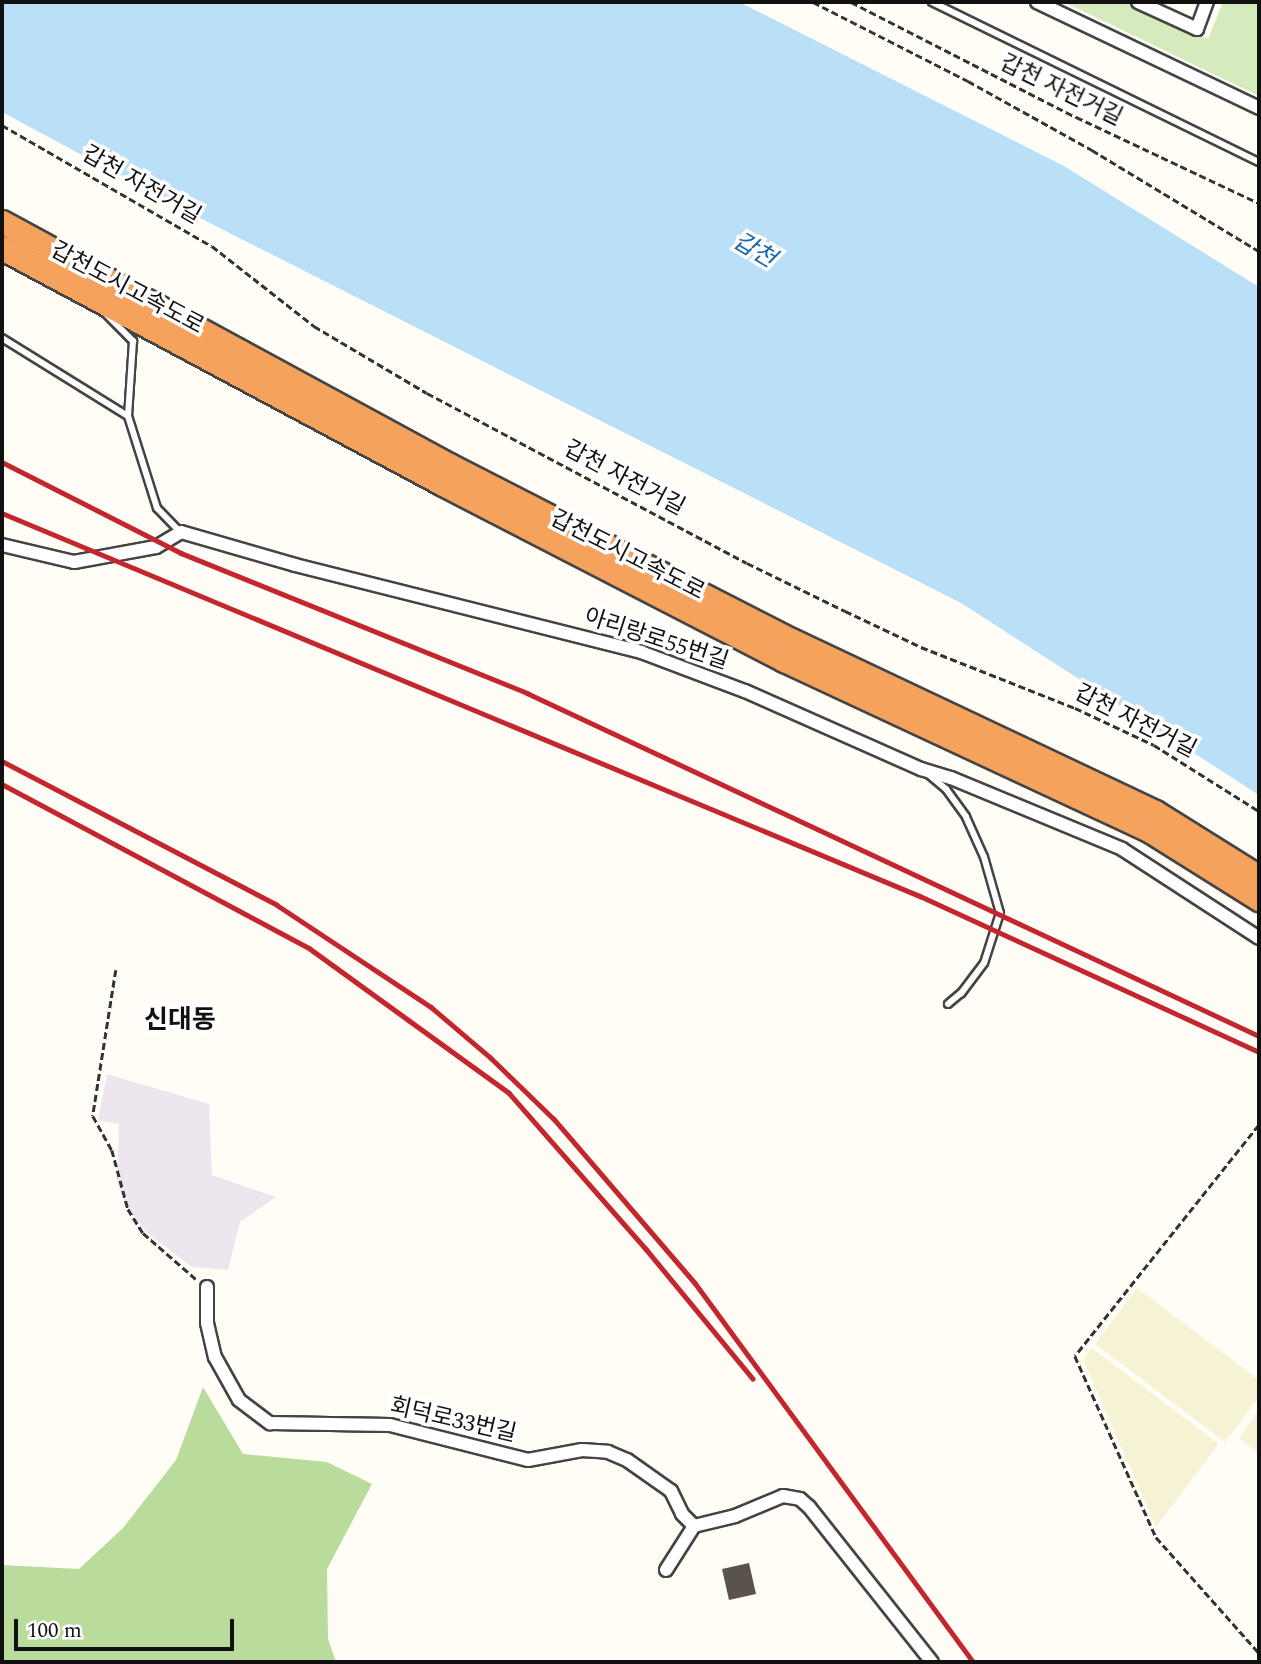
<!DOCTYPE html>
<html>
<head>
<meta charset="utf-8">
<style>
  body { margin:0 }
  #map { position:relative; width:1261px; height:1664px; overflow:hidden; background:#fffdf5; font-family:Spectral,"Noto Sans KR",serif }
  div>[style] { position:absolute }
  .industrial>* { inset:0; background:#eee6ef }
  .farmland>* { inset:0; background:#f6f3d4 }
  .green>* { inset:0; background:#d5ebbd }
  .forest>* { inset:0; background:#b9dc9c }
  .water>* { inset:0; background:#b9e0f7 }
  .building>* { inset:0; background:#5a524d }
  .path>* { height:2.5px; margin-top:-1.25px; transform-origin:0; background:repeating-linear-gradient(90deg,#333 0 7px,transparent 0 10.5px) }
  .roads { filter:drop-shadow(2px 0 #444) drop-shadow(-2px 0 #444) drop-shadow(0 2px #444) drop-shadow(0 -2px #444) }
  .lane>* { height:6px; margin:-3px; padding:0 3px; transform-origin:3px; border-radius:3px; background:#fff }
  .street>* { height:12px; margin:-6px; padding:0 6px; transform-origin:6px; border-radius:6px; background:#fff }
  .highway>* { height:23px; margin:-11.5px; padding:0 11.5px; transform-origin:11.5px; border-radius:11.5px; background:#f5a25d }
  .rail>* { height:4.5px; margin:-2.25px; padding:0 2.25px; transform-origin:2.25px; border-radius:2.25px; background:#c4262e }
  span { translate:-50% -50%; white-space:nowrap; text-align:center; line-height:1.15; -webkit-text-stroke:7px #fff; paint-order:stroke }
  .street-label { font-size:23px; color:#111 }
  .water-label { font-size:24px; color:#1768a6; font-style:italic }
  .quarter-label { font-size:26px; color:#111; font-weight:700 }
  .frame { position:absolute; inset:0; border:4px solid #111; pointer-events:none }
  .scale { position:absolute; left:14px; top:1619px; width:220px; height:32px; box-sizing:border-box; border:4px solid #111; border-top:0; padding-left:9px; font-size:21px; line-height:24px; white-space:nowrap; color:#111; -webkit-text-stroke:5px #fff; paint-order:stroke }
</style>
</head>
<body>
<div id="map">
  <div class="industrial">
    <i style="clip-path:polygon(107px 1074px,209px 1104px,212px 1175px,276px 1197px,240px 1222px,228px 1270px,192px 1267px,145px 1231px,128px 1208px,117px 1183px,119px 1124px,98px 1120px)"></i>
  </div>
  <div class="farmland">
    <i style="clip-path:polygon(1137px 1288px,1259px 1380px,1259px 1397px,1225px 1442px,1095px 1344px)"></i>
    <i style="clip-path:polygon(1092px 1348px,1219px 1444px,1156px 1527px,1083px 1359px)"></i>
    <i style="clip-path:polygon(1259px 1411px,1259px 1453px,1239px 1438px)"></i>
  </div>
  <div class="green">
    <i style="clip-path:polygon(1064px 2px,1126px 2px,1208px 39px,1223px 2px,1259px 2px,1259px 96px)"></i>
  </div>
  <div class="forest">
    <i style="clip-path:polygon(203px 1387px,243px 1454px,327px 1462px,372px 1484px,327px 1569px,328px 1639px,336px 1662px,2px 1662px,2px 1565px,79px 1569px,123px 1528px,176px 1460px)"></i>
  </div>
  <div class="water">
    <i style="clip-path:polygon(2px 2px,739px 2px,1064px 166px,1259px 287px,1259px 795px,961px 603px,184px 210px,2px 112px)"></i>
  </div>
  <div class="building">
    <i style="clip-path:polygon(749px 1563px,756px 1594px,729px 1600px,722px 1569px)"></i>
  </div>
  <div class="path">
    <i style="left:813px;top:2px;width:174px;rotate:27deg"></i>
    <i style="left:968px;top:81px;width:142px;rotate:29.1deg"></i>
    <i style="left:1092px;top:150px;width:195px;rotate:31.2deg"></i>
    <i style="left:851px;top:2px;width:253px;rotate:27.1deg"></i>
    <i style="left:1076px;top:117px;width:202px;rotate:25.2deg"></i>
    <i style="left:2px;top:125px;width:242px;rotate:30deg"></i>
    <i style="left:212px;top:246px;width:130px;rotate:38.1deg"></i>
    <i style="left:314px;top:326px;width:131px;rotate:30.7deg"></i>
    <i style="left:427px;top:393px;width:362px;rotate:28deg"></i>
    <i style="left:747px;top:563px;width:109px;rotate:26.1deg"></i>
    <i style="left:845px;top:611px;width:84px;rotate:25.3deg"></i>
    <i style="left:921px;top:647px;width:166px;rotate:21.6deg"></i>
    <i style="left:1075px;top:708px;width:87px;rotate:25.1deg"></i>
    <i style="left:1154px;top:745px;width:124px;rotate:32.2deg"></i>
    <i style="left:116px;top:970px;width:148px;rotate:99deg"></i>
    <i style="left:93px;top:1116px;width:39px;rotate:61deg"></i>
    <i style="left:112px;top:1150px;width:61px;rotate:74.8deg"></i>
    <i style="left:128px;top:1209px;width:28px;rotate:58deg"></i>
    <i style="left:143px;top:1233px;width:70px;rotate:41deg"></i>
    <i style="left:1259px;top:1125px;width:295px;rotate:128.5deg"></i>
    <i style="left:1075px;top:1356px;width:198px;rotate:65.9deg"></i>
    <i style="left:1156px;top:1537px;width:155px;rotate:48.4deg"></i>
  </div>
  <div class="roads">
    <div class="lane">
      <i style="left:932px;top:2px;width:364px;rotate:26.1deg"></i>
      <i style="left:105px;top:313px;width:40px;rotate:45deg"></i>
      <i style="left:133px;top:341px;width:75px;rotate:93.8deg"></i>
      <i style="left:128px;top:416px;width:96px;rotate:72.5deg"></i>
      <i style="left:157px;top:508px;width:33px;rotate:46deg"></i>
      <i style="left:2px;top:338px;width:148px;rotate:31.8deg"></i>
      <i style="left:928px;top:774px;width:23px;rotate:40deg"></i>
      <i style="left:946px;top:789px;width:34px;rotate:54deg"></i>
      <i style="left:966px;top:817px;width:44px;rotate:65.8deg"></i>
      <i style="left:984px;top:857px;width:58px;rotate:74.1deg"></i>
      <i style="left:1000px;top:913px;width:52px;rotate:107.7deg"></i>
      <i style="left:984px;top:963px;width:38px;rotate:127deg"></i>
      <i style="left:961px;top:993px;width:17px;rotate:140deg"></i>
    </div>
    <div class="street">
      <i style="left:1037px;top:2px;width:246px;rotate:25.5deg"></i>
      <i style="left:1138px;top:2px;width:65px;rotate:24.6deg"></i>
      <i style="left:1197px;top:29px;width:29px;rotate:-70deg"></i>
      <i style="left:2px;top:545px;width:74px;rotate:13.3deg"></i>
      <i style="left:74px;top:562px;width:83px;rotate:-10.4deg"></i>
      <i style="left:156px;top:547px;width:29px;rotate:-31deg"></i>
      <i style="left:181px;top:532px;width:119px;rotate:16.1deg"></i>
      <i style="left:295px;top:565px;width:357px;rotate:14.1deg"></i>
      <i style="left:641px;top:652px;width:111px;rotate:20.6deg"></i>
      <i style="left:745px;top:691px;width:193px;rotate:23.9deg"></i>
      <i style="left:921px;top:769px;width:31px;rotate:17deg"></i>
      <i style="left:951px;top:778px;width:185px;rotate:22.5deg"></i>
      <i style="left:1122px;top:849px;width:163px;rotate:33deg"></i>
      <i style="left:207px;top:1287px;width:36px;rotate:90deg"></i>
      <i style="left:207px;top:1323px;width:35px;rotate:77deg"></i>
      <i style="left:215px;top:1357px;width:49px;rotate:60.8deg"></i>
      <i style="left:239px;top:1400px;width:39px;rotate:37deg"></i>
      <i style="left:270px;top:1423px;width:120px;rotate:1deg"></i>
      <i style="left:390px;top:1425px;width:142px;rotate:14.2deg"></i>
      <i style="left:528px;top:1460px;width:55px;rotate:-10.5deg"></i>
      <i style="left:582px;top:1450px;width:26px;rotate:4deg"></i>
      <i style="left:608px;top:1452px;width:21px;rotate:23deg"></i>
      <i style="left:627px;top:1460px;width:54px;rotate:35.2deg"></i>
      <i style="left:671px;top:1491px;width:25px;rotate:64deg"></i>
      <i style="left:682px;top:1514px;width:17px;rotate:45deg"></i>
      <i style="left:694px;top:1526px;width:42px;rotate:-13.7deg"></i>
      <i style="left:735px;top:1516px;width:52px;rotate:-22.6deg"></i>
      <i style="left:783px;top:1496px;width:17px;rotate:10deg"></i>
      <i style="left:800px;top:1499px;width:12px;rotate:42deg"></i>
      <i style="left:809px;top:1507px;width:198px;rotate:51.6deg"></i>
      <i style="left:666px;top:1570px;width:52px;rotate:-57.5deg"></i>
    </div>
    <div class="highway">
      <i style="left:2px;top:222px;width:509px;rotate:28.53deg"></i>
      <i style="left:449px;top:465px;width:384px;rotate:27.1deg"></i>
      <i style="left:791px;top:640px;width:403px;rotate:25.3deg"></i>
      <i style="left:1155px;top:812px;width:123px;rotate:32deg"></i>
      <i style="left:2px;top:248px;width:500px;rotate:28.15deg"></i>
      <i style="left:443px;top:484px;width:384px;rotate:27.3deg"></i>
      <i style="left:784px;top:660px;width:403px;rotate:25deg"></i>
      <i style="left:1149px;top:830px;width:130px;rotate:32.1deg"></i>
    </div>
  </div>
  <div class="rail">
    <i style="left:2px;top:462px;width:201px;rotate:26.9deg"></i>
    <i style="left:181px;top:553px;width:373px;rotate:22deg"></i>
    <i style="left:527px;top:693px;width:808px;rotate:25.11deg"></i>
    <i style="left:2px;top:513px;width:995px;rotate:22.65deg"></i>
    <i style="left:920px;top:896px;width:373px;rotate:24.7deg"></i>
    <i style="left:2px;top:761px;width:310px;rotate:27.6deg"></i>
    <i style="left:277px;top:905px;width:185px;rotate:33.5deg"></i>
    <i style="left:431px;top:1007px;width:77px;rotate:40.3deg"></i>
    <i style="left:490px;top:1057px;width:89px;rotate:44.1deg"></i>
    <i style="left:554px;top:1119px;width:216px;rotate:49.3deg"></i>
    <i style="left:695px;top:1283px;width:470px;rotate:53.7deg"></i>
    <i style="left:2px;top:784px;width:348px;rotate:28.1deg"></i>
    <i style="left:309px;top:948px;width:247px;rotate:35.9deg"></i>
    <i style="left:509px;top:1093px;width:208px;rotate:48.7deg"></i>
    <i style="left:646px;top:1249px;width:168px;rotate:50.5deg"></i>
  </div>
  <div class="street-label">
    <span style="left:1061px;top:91px;rotate:26deg">갑천 자전거길</span>
    <span style="left:141px;top:186px;rotate:30deg">갑천 자전거길</span>
    <span style="left:127px;top:289px;rotate:28deg">갑천도시고속도로</span>
    <span style="left:624px;top:479px;rotate:28deg">갑천 자전거길</span>
    <span style="left:627px;top:556px;rotate:27deg">갑천도시고속도로</span>
    <span style="left:656px;top:640px;rotate:18deg">아리랑로55번길</span>
    <span style="left:1135px;top:722px;rotate:27deg">갑천 자전거길</span>
    <span style="left:453px;top:1421px;rotate:13deg">회덕로33번길</span>
  </div>
  <div class="water-label">
    <span style="left:754px;top:251px;rotate:31deg">갑천</span>
  </div>
  <div class="quarter-label">
    <span style="left:180px;top:1021px">신대동</span>
  </div>
  <div class="frame"></div>
  <div class="scale">100 m</div>
</div>
</body>
</html>
